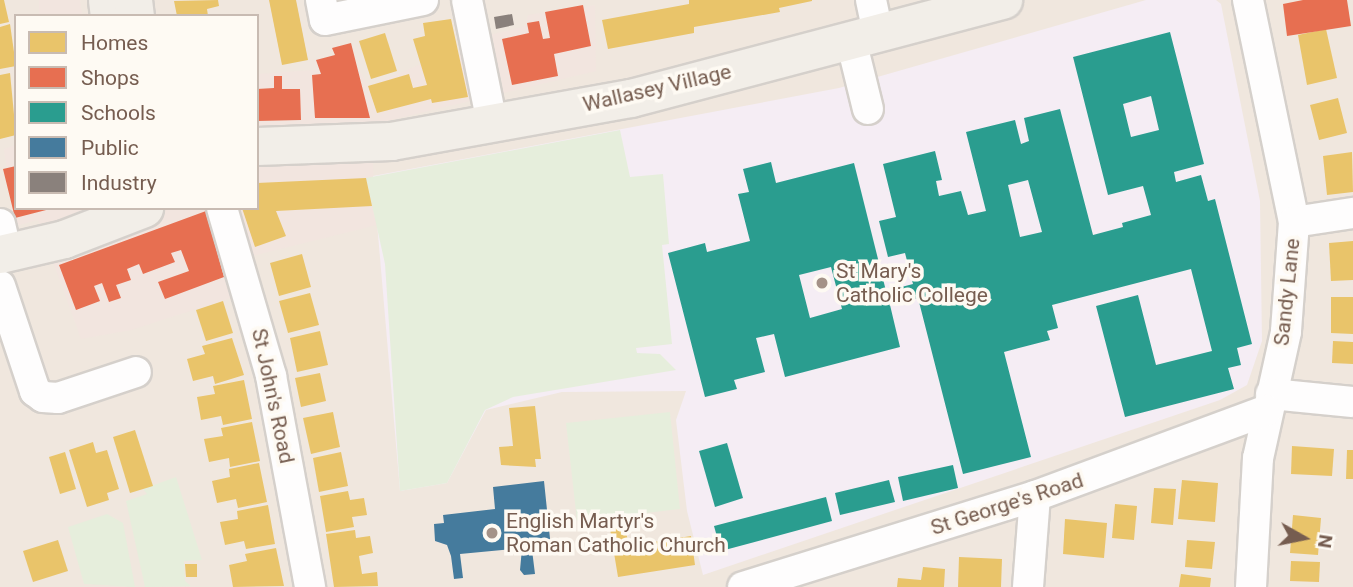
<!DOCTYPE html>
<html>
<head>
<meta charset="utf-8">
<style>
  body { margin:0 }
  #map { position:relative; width:1353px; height:587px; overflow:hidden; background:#f8f4f0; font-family:Roboto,sans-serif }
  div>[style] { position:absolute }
  .residential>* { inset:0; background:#f0e7de }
  .commercial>* { inset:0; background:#f2e5df }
  .education>* { inset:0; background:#f5edf4 }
  .green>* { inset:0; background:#e6eedc }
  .homes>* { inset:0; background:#e9c46a }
  .shops>* { inset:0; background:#e76f51 }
  .schools>* { inset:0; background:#2a9d8f }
  .public>* { inset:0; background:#457b9d }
  .industry>* { inset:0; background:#8a817c }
  .roads { filter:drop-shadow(2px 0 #d5d0cb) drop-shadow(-2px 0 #d5d0cb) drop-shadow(0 2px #d5d0cb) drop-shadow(0 -2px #d5d0cb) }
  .minor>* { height:30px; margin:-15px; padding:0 15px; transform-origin:15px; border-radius:15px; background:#fefdfd }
  .major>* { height:37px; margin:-18.5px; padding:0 18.5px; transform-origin:18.5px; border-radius:18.5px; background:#f2eee8 }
  .dots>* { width:19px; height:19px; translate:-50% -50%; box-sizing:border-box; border:4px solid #fefaf3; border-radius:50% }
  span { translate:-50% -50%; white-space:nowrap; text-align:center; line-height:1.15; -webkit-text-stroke:7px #fefaf3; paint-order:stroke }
  .street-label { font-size:21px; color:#765d50 }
  .poi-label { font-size:21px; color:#765d50 }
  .left { translate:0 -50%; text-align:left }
  .legend { position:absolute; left:14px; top:14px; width:245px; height:196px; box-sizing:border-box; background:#fefaf3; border:2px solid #c8bbb2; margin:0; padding:9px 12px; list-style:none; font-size:21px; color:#765d50 }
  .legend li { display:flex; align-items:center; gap:14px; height:35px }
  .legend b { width:35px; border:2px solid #c8bbb2 }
  .north { position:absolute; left:1269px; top:503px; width:70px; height:70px; -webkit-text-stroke:5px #fefaf3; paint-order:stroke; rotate:99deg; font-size:19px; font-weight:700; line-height:28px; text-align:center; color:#765d50 }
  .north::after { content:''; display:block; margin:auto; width:24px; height:32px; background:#765d50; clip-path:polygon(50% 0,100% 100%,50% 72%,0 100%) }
</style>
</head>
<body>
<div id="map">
  <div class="residential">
    <i style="clip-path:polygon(evenodd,0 0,1353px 0,1353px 587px,0 587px,0 0,16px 16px,257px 16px,257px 208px,16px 208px,16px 16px)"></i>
  </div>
  <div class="commercial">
    <i style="clip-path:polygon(39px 0,80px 0,82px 14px,146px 6px,149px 16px,39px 16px)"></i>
    <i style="clip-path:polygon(595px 5px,596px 71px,370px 125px,377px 225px,228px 262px,237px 296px,131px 330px,81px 339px,38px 220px,15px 226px,4px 149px,16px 145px,16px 208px,257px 208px,257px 74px,357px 67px,369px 86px,421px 64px,460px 56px,489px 35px,526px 26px,528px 15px)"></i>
  </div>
  <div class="education">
    <i style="clip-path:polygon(1146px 0,1216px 0,1221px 4px,1260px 201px,1262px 341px,1247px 385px,1220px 400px,703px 575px,687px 511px,676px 420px,686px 391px,562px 392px,486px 410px,447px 483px,400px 491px,373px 176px,839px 88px)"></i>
  </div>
  <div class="green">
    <i style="clip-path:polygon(620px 130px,630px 177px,663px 174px,669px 244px,662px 245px,672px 344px,636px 348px,637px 353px,660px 354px,676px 370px,513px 397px,485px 410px,447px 483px,400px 491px,385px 264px,366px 178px)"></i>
    <i style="clip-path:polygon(670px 412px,680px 509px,577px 521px,566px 423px)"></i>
    <i style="clip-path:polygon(176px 477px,202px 560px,184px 561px,185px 581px,191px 586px,145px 587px,126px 501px,147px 494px,143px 489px)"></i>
    <i style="clip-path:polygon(107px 514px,123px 523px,135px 587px,84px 584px,68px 527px)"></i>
  </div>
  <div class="homes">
    <i style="clip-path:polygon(0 0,4px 0,9px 22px,0 24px)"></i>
    <i style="clip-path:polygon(218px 0,219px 6px,207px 9px,208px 16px,177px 16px,174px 1px)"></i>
    <i style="clip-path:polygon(269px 0,296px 0,308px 60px,282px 65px)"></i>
    <i style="clip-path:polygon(689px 0,812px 0,812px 1px,779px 8px,780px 12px,694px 27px,694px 33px,608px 49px,602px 20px,689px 4px)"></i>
    <i style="clip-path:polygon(451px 19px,468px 97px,432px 103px,431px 99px,377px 113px,368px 86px,409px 74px,413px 88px,427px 85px,413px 39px,425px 36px,423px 23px)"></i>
    <i style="clip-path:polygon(10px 24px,16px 66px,0 69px,0 27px)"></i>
    <i style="clip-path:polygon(1326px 29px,1337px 78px,1307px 85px,1298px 35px)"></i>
    <i style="clip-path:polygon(385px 33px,397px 71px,371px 79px,359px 41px)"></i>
    <i style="clip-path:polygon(10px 73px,16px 135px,0 139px,0 75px)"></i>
    <i style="clip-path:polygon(1338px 98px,1347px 133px,1319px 140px,1310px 105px)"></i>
    <i style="clip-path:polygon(1352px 152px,1353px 192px,1327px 195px,1323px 156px)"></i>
    <i style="clip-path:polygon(366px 178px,372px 206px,276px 211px,286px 236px,255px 247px,242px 208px,257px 208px,257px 183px)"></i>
    <i style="clip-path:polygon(1353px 241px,1353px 280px,1331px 281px,1329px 243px)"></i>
    <i style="clip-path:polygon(302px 254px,311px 287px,279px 296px,270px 263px)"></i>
    <i style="clip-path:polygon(310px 293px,319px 325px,288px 333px,279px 301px)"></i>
    <i style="clip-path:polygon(1331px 297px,1353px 297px,1353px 334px,1331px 333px)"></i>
    <i style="clip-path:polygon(223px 301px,233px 333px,206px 341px,196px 310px)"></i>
    <i style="clip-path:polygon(320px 331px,328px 365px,297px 372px,290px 338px)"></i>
    <i style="clip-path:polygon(232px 338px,244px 375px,215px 384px,213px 376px,193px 381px,187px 359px,205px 354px,202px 346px)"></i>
    <i style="clip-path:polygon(1333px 341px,1353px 342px,1353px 364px,1332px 363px)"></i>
    <i style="clip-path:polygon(320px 373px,326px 401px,301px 407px,295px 378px)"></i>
    <i style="clip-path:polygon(244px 380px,252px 419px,223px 425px,221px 416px,201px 420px,197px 397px,215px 394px,213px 386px)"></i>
    <i style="clip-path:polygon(535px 406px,541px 459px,535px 459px,536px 467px,501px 465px,499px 447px,513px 446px,509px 408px)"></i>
    <i style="clip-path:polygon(333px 412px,340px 447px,311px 454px,303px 418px)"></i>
    <i style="clip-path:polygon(252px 422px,260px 461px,230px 467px,229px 458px,209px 462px,204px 439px,223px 436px,221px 428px)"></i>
    <i style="clip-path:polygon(135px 430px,153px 486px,130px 493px,113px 437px)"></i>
    <i style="clip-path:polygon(93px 442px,96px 453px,107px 450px,119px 489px,107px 493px,109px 500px,87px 507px,69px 450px)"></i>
    <i style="clip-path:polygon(1292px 446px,1334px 449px,1332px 476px,1291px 474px)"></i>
    <i style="clip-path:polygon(1347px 450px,1353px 450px,1353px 479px,1346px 479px)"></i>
    <i style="clip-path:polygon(65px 452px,76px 489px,60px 494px,49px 457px)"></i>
    <i style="clip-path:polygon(341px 452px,348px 486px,319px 492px,313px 458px)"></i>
    <i style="clip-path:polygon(259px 463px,267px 502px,238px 508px,236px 499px,217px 503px,212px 481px,230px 477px,229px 469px)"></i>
    <i style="clip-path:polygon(1182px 480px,1218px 483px,1215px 522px,1178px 519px)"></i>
    <i style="clip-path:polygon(1154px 488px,1176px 489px,1173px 525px,1151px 523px)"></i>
    <i style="clip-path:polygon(348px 491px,350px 500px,364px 498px,367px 515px,352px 517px,354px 527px,326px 532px,320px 496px)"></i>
    <i style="clip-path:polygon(1115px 504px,1137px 506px,1134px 540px,1112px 538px)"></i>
    <i style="clip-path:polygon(268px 505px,275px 544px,246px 549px,244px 541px,225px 545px,220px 522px,238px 519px,237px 511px)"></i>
    <i style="clip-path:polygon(1293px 515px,1321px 518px,1318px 555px,1290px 553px)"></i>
    <i style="clip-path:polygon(1065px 519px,1107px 523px,1104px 558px,1063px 554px)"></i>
    <i style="clip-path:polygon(625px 527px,629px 546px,691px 536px,695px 565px,618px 577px,610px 529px)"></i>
    <i style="clip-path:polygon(355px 530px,356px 538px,370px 536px,373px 553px,359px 556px,362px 574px,377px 572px,378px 586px,334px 587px,326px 534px)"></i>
    <i style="clip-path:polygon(58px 540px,68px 571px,33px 582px,23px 551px)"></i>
    <i style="clip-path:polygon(1187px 540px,1215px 542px,1212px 569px,1185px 567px)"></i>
    <i style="clip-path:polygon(276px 548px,284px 586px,233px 587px,229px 565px,247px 561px,245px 554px)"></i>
    <i style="clip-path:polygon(959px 557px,1002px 559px,1001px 587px,958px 587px)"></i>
    <i style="clip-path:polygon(1291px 561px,1320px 562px,1319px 582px,1290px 581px)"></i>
    <i style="clip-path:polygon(185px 564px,197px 564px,197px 577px,186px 577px)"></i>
    <i style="clip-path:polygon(923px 567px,945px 569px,944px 587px,897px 587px,898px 578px,921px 580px)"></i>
    <i style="clip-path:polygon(1181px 574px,1211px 578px,1210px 587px,1179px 587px)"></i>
  </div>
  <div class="shops">
    <i style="clip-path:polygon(1303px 0,1347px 0,1351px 26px,1287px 36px,1283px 4px)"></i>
    <i style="clip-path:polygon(583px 5px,591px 46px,554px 54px,558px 76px,512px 85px,502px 39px,529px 33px,527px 23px,539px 21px,543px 39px,550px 38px,545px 12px)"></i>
    <i style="clip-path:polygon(351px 43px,370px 118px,315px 118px,312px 75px,321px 74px,316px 60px,335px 55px,332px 48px)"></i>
    <i style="clip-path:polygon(274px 76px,282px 76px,282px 89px,300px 89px,301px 120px,257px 121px,257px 89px,274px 88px)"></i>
    <i style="clip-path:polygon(16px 166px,16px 208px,50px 209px,15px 218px,3px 169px)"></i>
    <i style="clip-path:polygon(206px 211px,224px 277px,165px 299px,158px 282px,189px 271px,181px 250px,171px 253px,175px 262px,143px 274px,139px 264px,127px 269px,131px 280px,116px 285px,121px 298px,109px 302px,102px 283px,94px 286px,100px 301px,76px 310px,59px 265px)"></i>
  </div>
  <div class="schools">
    <i style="clip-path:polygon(evenodd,1170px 32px,1204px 164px,1174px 172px,1176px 182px,1201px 175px,1208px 201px,1215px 199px,1252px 344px,1237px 348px,1241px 365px,1228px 368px,1234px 389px,1125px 417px,1096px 306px,1138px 295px,1156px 365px,1212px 351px,1191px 269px,1052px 305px,1058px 328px,1047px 331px,1050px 340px,1004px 352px,1031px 457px,963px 474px,918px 298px,890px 305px,900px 347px,785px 377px,774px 334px,756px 338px,765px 372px,734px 380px,737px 389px,705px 397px,668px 253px,705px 243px,707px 252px,750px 241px,738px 194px,749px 192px,743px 169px,771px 162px,776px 183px,854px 163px,886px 291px,913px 284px,905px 253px,888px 257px,879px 221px,896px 217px,883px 164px,935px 151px,942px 180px,936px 181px,939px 196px,961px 191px,968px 215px,986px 211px,966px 132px,1015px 120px,1021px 144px,1029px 141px,1024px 118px,1060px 109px,1093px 235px,1123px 227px,1122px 223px,1151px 215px,1143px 186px,1108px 195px,1073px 57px,1170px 32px,1151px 96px,1159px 130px,1131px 137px,1123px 104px,1151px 96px,1170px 32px,1028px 180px,1042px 232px,1020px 237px,1008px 185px,1028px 180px,1170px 32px,831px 267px,842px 309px,810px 318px,799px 275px,831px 267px)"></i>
    <i style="clip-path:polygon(727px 443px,743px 498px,715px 507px,699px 451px)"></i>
    <i style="clip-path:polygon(953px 465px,958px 488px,903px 501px,898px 477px)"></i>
    <i style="clip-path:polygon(889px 480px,895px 502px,840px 515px,835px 493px)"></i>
    <i style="clip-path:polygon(826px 497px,832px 521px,721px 551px,714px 526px)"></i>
  </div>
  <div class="public">
    <i style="clip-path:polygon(544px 481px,551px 548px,532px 550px,535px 574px,524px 575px,520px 570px,522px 548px,460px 554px,463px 578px,454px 579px,451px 556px,447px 545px,435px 541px,434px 524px,444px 523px,443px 515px,495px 509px,493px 487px)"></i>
  </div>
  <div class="industry">
    <i style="clip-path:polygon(512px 14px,514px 25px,496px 29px,494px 17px)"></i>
  </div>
  <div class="roads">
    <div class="minor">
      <i style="left:321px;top:0;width:20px;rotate:79deg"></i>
      <i style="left:325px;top:20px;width:100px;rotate:-11.5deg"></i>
      <i style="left:467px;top:0;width:126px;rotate:78.5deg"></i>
      <i style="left:871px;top:0;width:34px;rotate:78deg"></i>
      <i style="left:1248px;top:0;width:227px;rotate:78.3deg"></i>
      <i style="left:1294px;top:222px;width:110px;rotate:94.2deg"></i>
      <i style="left:1286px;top:332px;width:129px;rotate:102.5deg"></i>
      <i style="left:1258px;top:458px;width:129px;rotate:93.1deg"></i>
      <i style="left:851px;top:40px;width:71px;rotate:76.2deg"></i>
      <i style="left:222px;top:208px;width:175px;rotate:73.7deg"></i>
      <i style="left:271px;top:376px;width:215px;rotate:79.5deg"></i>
      <i style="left:1294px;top:222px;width:60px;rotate:-8.7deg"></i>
      <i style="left:0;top:224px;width:28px;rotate:77deg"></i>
      <i style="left:0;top:286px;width:111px;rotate:71.6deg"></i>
      <i style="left:35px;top:391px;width:10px;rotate:37deg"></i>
      <i style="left:43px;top:397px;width:15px;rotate:4deg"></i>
      <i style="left:58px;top:398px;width:82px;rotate:-18.4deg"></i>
      <i style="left:1271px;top:394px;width:82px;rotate:5.6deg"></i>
      <i style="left:743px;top:587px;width:306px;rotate:-17.3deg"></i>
      <i style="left:1035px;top:496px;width:247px;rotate:-20.3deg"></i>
      <i style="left:1028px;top:587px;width:91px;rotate:-85.6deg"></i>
    </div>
    <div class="major">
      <i style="left:107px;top:0;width:16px;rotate:83deg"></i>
      <i style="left:133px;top:0;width:16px;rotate:83deg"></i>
      <i style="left:257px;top:146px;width:134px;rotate:-2.1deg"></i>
      <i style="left:391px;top:141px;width:244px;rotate:-10.2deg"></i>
      <i style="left:631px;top:98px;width:385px;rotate:-14.8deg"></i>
      <i style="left:0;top:254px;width:66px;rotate:-13.2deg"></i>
      <i style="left:64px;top:239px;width:86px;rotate:-21.2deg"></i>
    </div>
  </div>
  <div class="dots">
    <i style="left:822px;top:283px;background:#a49288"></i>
    <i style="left:492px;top:533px;background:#a49288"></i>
  </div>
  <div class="street-label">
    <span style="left:657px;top:88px;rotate:-13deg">Wallasey Village</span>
    <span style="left:1287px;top:292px;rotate:-84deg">Sandy Lane</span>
    <span style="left:273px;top:396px;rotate:78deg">St John's Road</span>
    <span style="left:1007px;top:504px;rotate:-18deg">St George's Road</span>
  </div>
  <div class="poi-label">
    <span class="left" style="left:836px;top:283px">St Mary's<br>Catholic College</span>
    <span class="left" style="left:506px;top:533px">English Martyr's<br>Roman Catholic Church</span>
  </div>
  <ul class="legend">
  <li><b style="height:19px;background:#e9c46a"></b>Homes</li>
  <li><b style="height:19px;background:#e76f51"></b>Shops</li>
  <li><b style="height:19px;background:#2a9d8f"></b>Schools</li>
  <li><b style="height:19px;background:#457b9d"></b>Public</li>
  <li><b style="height:19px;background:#8a817c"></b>Industry</li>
  </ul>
  <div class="north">N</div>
</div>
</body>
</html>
